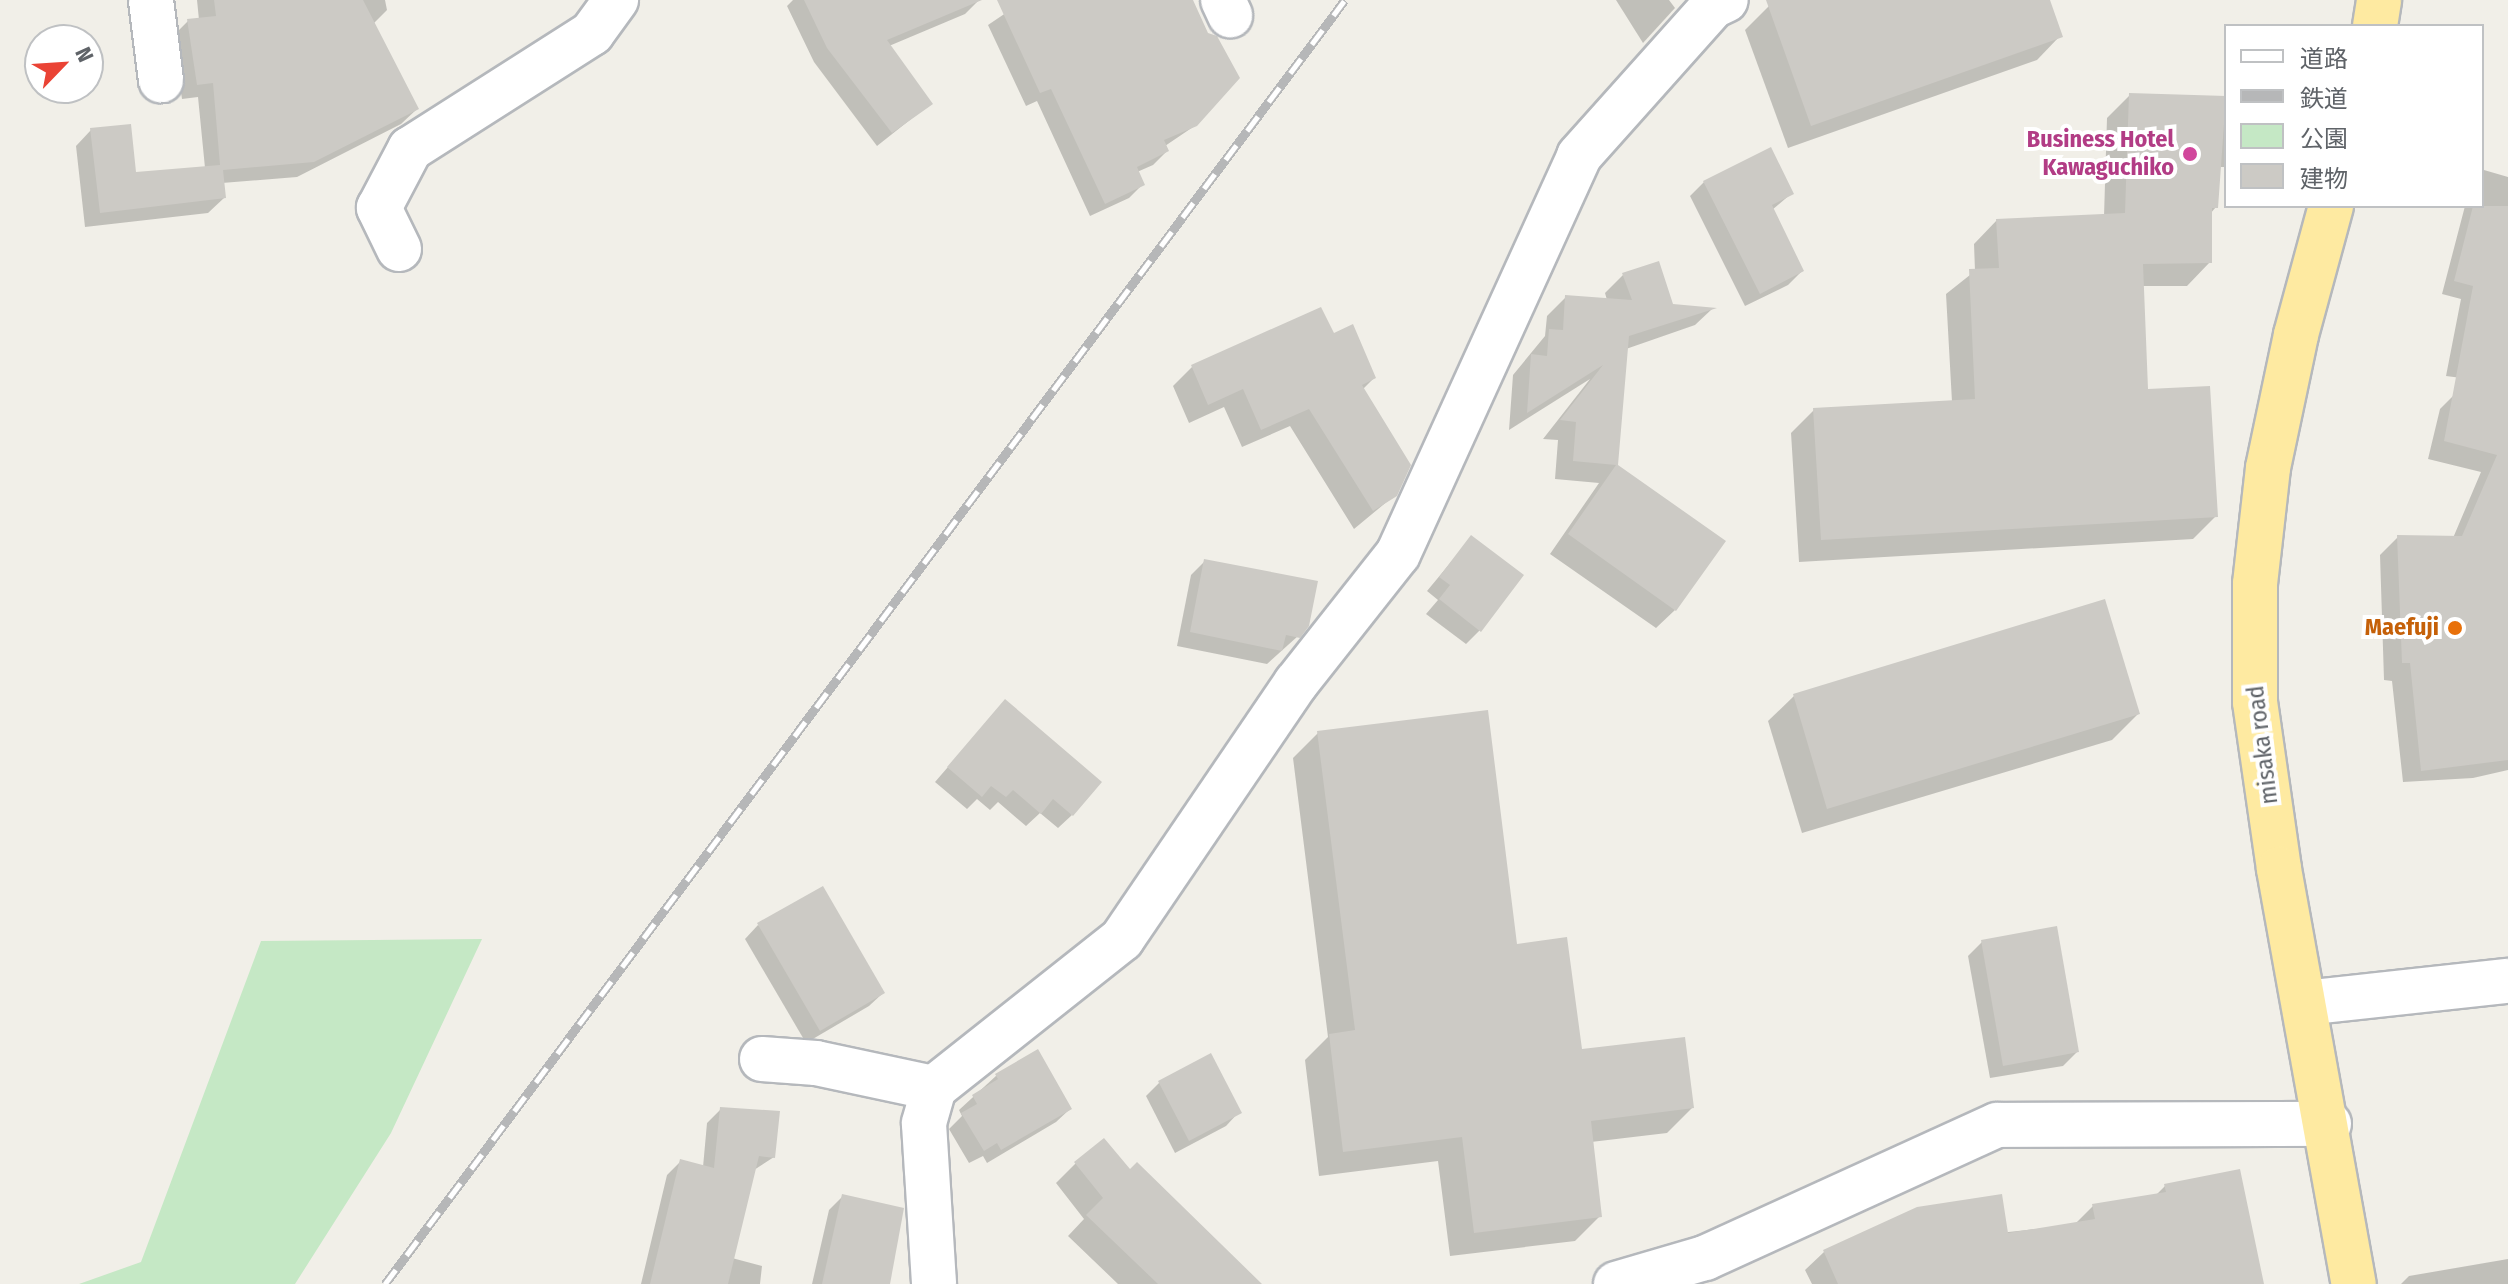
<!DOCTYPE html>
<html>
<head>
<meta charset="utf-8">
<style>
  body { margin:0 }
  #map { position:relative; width:2508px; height:1284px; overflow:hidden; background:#f1efe8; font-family:"Fira Sans Condensed","Noto Sans JP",sans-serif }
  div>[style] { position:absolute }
  .green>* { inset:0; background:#c5e8c5 }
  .shadow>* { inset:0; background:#0003 }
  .building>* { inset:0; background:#cccac5 }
  .roads { filter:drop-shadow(2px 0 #b5b8bc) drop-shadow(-2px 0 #b5b8bc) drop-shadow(0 2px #b5b8bc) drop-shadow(0 -2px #b5b8bc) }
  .minor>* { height:44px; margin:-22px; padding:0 22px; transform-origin:22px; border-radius:22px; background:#fff }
  .trunk>* { height:44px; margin:-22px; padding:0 22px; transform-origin:22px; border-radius:22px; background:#feeaa1 }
  .rail>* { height:9px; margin-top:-4.5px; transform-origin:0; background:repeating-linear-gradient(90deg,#fff 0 18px,#b6b7b8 0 36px); box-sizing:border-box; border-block:2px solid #b6b7b8 }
  .dots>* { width:22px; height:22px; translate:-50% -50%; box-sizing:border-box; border:4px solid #fff; border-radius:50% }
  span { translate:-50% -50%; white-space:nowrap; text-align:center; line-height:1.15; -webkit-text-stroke:8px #fff; paint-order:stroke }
  .hotel-label { font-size:24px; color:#b23c85; font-weight:700 }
  .right { translate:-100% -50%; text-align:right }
  .food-label { font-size:24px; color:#c56008; font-weight:700 }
  .street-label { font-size:24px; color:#5f6368 }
  .legend { position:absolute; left:2224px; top:24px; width:260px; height:184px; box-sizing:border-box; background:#fff; border:2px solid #bfc1c3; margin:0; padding:10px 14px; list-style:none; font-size:24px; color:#5f6368 }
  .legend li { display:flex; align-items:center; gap:16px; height:40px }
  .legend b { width:40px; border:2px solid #bfc1c3 }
  .north { position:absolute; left:24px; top:24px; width:80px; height:80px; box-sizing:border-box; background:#fff; border:2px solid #bfc1c3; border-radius:50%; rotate:65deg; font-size:22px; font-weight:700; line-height:32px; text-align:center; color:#5f6368 }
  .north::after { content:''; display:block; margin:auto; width:28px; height:36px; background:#ea4335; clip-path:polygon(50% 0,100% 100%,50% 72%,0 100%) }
</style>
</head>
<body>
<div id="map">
  <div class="green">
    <i style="clip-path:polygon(482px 939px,391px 1133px,295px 1284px,79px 1284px,141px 1262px,261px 941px)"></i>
  </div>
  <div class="shadow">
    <i style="clip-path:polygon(197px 0,385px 0,387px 10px,373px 24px,417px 109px,401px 124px,297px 177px,222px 183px,224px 198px,208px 213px,85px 227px,76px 146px,91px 130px,134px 174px,205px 168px,198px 97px,182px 99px,173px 36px,188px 21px,199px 20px)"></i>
    <i style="clip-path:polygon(793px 0,979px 0,965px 14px,889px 46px,930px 104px,877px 146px,814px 62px,787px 6px)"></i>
    <i style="clip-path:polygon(1025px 0,1191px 0,1196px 125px,1165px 146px,1167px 151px,1153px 165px,1137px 172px,1143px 184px,1129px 198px,1090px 216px,1037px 101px,1026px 106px,988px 25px)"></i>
    <i style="clip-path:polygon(1616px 0,1669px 0,1675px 8px,1643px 43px)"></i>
    <i style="clip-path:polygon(1787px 0,2047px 0,2060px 36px,2037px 60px,1788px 148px,1745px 30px,1769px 6px)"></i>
    <i style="clip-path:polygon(2130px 95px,2226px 98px,2226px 167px,2217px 167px,2216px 207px,2210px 214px,2210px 262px,2187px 286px,2142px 286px,2146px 391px,2216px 516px,2193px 539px,1799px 562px,1791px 433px,1814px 410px,1952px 402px,1946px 294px,1975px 271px,1974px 244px,1997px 220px,2104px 216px,2107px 118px)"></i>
    <i style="clip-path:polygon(2484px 170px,2508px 177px,2508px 384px,2446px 376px,2461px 299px,2442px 294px,2465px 206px,2482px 206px)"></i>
    <i style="clip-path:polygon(1704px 182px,1792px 193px,1772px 210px,1802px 271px,1788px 285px,1745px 306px,1690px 196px)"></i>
    <i style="clip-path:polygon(1624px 274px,1672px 305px,1712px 309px,1695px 325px,1626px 349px,1616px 466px,1675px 610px,1656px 628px,1550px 554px,1599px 483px,1555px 479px,1558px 440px,1543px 439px,1590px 379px,1509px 430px,1513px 375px,1545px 336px,1547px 316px,1566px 297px,1607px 300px,1605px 293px)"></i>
    <i style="clip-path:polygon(1320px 309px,1333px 336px,1374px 378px,1362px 390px,1395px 495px,1354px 529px,1290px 426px,1242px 447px,1224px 407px,1189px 423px,1173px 386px,1192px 367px)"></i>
    <i style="clip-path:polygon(2458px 391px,2508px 413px,2508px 770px,2473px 778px,2403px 782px,2392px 681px,2384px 680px,2380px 555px,2398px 537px,2453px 538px,2481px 472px,2428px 459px,2440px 409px)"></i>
    <i style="clip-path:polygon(1471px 538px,1480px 630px,1466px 644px,1426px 614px,1438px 600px,1427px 591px)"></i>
    <i style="clip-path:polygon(1205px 561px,1298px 636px,1267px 664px,1177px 646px,1191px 575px)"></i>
    <i style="clip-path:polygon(1794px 696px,2138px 714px,2112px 740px,1802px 833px,1768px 721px)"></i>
    <i style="clip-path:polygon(1005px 701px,1072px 815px,1058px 828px,1040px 813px,1026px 826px,998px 802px,990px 810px,977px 799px,967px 809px,935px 782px)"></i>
    <i style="clip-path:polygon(1318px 733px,1515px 946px,1580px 1051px,1692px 1108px,1667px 1133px,1591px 1142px,1600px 1216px,1575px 1241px,1450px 1256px,1438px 1161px,1319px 1176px,1305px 1060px,1328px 1037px,1293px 758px)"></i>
    <i style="clip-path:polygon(758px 925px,883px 993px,869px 1006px,806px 1043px,745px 939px)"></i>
    <i style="clip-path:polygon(1982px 942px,2077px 1052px,2063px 1066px,1990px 1078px,1968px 956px)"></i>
    <i style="clip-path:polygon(997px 1075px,1070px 1109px,1056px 1122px,987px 1163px,983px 1156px,969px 1163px,949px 1129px,962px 1116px,959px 1110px)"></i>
    <i style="clip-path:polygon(1160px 1082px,1239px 1112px,1226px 1126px,1175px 1153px,1146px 1096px)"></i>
    <i style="clip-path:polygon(721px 1109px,774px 1157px,754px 1170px,732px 1258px,762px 1266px,760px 1284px,641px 1284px,667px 1175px,681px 1161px,703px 1167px,707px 1123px)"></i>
    <i style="clip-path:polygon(1076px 1163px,1130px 1172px,1259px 1284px,1118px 1284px,1068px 1236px,1084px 1219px,1056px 1183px)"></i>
    <i style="clip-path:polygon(2165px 1186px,2262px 1284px,1812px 1284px,1805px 1270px,1824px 1252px,2074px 1225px,2093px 1206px,2155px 1196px)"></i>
    <i style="clip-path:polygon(843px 1196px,888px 1284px,812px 1284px,829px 1210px)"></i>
    <i style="clip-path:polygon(2508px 1259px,2508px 1284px,2401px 1284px,2409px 1276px)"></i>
  </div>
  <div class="building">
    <i style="clip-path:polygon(214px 0,363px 0,419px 109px,314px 162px,223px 170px,226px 198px,100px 213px,90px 128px,131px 124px,136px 172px,220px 165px,213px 83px,197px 85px,187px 19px,216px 16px)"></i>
    <i style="clip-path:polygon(804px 0,982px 0,887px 40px,933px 104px,892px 133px,827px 48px)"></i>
    <i style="clip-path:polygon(997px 0,1193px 0,1208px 33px,1217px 36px,1240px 78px,1197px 126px,1164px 140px,1169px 151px,1137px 167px,1145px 185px,1105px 204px,1051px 89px,1040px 93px)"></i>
    <i style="clip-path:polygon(1766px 0,2050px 0,2063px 37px,1811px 126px)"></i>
    <i style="clip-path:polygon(2129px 93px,2226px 96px,2218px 208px,2212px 208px,2212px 263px,2143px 264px,2148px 389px,2210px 386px,2218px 517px,1821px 540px,1813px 408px,1975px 399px,1969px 269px,1999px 268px,1996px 219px,2125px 213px)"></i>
    <i style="clip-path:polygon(1771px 147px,1794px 194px,1772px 205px,1804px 271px,1760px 294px,1703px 181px)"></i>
    <i style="clip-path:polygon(2473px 206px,2508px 206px,2508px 760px,2421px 771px,2410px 663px,2402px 663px,2397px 535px,2462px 536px,2497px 455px,2444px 441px,2473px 286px,2454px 281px)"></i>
    <i style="clip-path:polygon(1659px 261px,1673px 304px,1717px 308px,1629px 336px,1618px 465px,1726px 541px,1676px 611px,1568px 534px,1616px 465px,1573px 461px,1576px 422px,1560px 420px,1603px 365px,1527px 413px,1531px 354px,1547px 356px,1549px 329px,1563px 330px,1565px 295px,1632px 300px,1622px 273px)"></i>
    <i style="clip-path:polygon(1321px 307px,1334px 333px,1353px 324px,1376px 378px,1362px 385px,1411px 465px,1397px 496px,1373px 511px,1309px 409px,1261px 430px,1243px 389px,1208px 405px,1191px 365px)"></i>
    <i style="clip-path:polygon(1471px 535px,1524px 575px,1481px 632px,1439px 599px,1450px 585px,1439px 577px)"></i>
    <i style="clip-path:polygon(1204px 559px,1318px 581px,1309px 626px,1300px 638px,1286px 635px,1282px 651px,1190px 632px)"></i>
    <i style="clip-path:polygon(2105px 599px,2140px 714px,1827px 809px,1793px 694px)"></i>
    <i style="clip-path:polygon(1005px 699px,1102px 782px,1073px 816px,1053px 799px,1041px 814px,1013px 790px,1006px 797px,991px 786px,982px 797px,947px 767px)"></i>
    <i style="clip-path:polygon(1488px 710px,1517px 944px,1567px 937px,1582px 1049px,1685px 1037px,1694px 1108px,1591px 1121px,1602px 1217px,1474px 1233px,1462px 1137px,1343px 1152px,1329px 1034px,1355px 1030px,1317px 731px)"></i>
    <i style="clip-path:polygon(823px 886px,885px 993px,820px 1031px,757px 923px)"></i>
    <i style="clip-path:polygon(2057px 926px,2079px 1052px,2003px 1066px,1981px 940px)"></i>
    <i style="clip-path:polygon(1038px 1049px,1072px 1109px,1001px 1150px,997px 1143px,984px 1151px,961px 1113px,977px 1104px,972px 1095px,998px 1079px,995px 1074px)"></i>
    <i style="clip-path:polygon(1211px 1053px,1242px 1113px,1189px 1141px,1158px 1081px)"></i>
    <i style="clip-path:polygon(720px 1107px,780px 1111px,775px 1158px,759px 1156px,728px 1284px,650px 1284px,680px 1159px,714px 1168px)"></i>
    <i style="clip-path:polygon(1104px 1138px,1130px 1169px,1137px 1162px,1262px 1284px,1158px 1284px,1086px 1215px,1103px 1198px,1074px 1162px)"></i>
    <i style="clip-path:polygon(2240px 1169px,2264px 1284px,1838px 1284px,1823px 1250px,1917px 1207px,2002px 1194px,2008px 1233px,2095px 1219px,2092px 1204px,2166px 1192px,2164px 1184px)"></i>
    <i style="clip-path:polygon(842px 1194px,904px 1208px,890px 1284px,822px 1284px)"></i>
  </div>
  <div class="roads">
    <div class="minor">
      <i style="left:151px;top:0;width:81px;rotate:82.9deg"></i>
      <i style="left:1223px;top:0;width:17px;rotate:65deg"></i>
      <i style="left:399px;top:249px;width:46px;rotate:-116deg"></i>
      <i style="left:379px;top:208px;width:67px;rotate:-62.3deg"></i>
      <i style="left:410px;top:149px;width:216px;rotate:-32.5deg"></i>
      <i style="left:592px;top:33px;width:41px;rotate:-54deg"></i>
      <i style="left:2304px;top:1003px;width:205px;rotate:-6.2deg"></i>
      <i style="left:762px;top:1059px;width:54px;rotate:4.2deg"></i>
      <i style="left:816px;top:1063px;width:121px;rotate:12deg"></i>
      <i style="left:934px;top:1088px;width:240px;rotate:-38.4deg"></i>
      <i style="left:1122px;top:939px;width:310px;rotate:-55.8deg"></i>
      <i style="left:1296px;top:683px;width:164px;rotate:-51.7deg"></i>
      <i style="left:1398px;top:554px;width:437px;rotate:-65.5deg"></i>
      <i style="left:1579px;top:156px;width:201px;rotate:-48.2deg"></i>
      <i style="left:1713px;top:6px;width:14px;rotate:-25deg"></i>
      <i style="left:934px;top:1088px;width:37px;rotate:106deg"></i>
      <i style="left:924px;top:1124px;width:160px;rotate:86.4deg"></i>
      <i style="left:1616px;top:1284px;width:93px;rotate:-16.3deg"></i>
      <i style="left:1705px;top:1258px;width:321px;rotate:-24.5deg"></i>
      <i style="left:1997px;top:1125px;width:332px;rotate:-0.2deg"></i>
    </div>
    <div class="trunk">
      <i style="left:2375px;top:26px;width:26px;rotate:-81deg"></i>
      <i style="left:2331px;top:206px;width:134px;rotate:105.2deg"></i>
      <i style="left:2296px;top:335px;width:136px;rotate:101.9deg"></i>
      <i style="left:2268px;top:468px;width:117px;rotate:96.4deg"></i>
      <i style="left:2255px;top:584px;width:118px;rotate:90deg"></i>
      <i style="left:2255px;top:702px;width:169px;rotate:81.8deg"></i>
      <i style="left:2279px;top:869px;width:422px;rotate:79.8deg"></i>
    </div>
  </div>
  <div class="rail">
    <i style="left:385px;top:1284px;width:1603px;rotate:-53.22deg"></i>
  </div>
  <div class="dots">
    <i style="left:2190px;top:154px;background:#d1479c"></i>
    <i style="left:2455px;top:628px;background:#e8710a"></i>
  </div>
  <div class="hotel-label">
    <span class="right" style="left:2174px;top:154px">Business Hotel<br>Kawaguchiko</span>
  </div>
  <div class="food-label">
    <span class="right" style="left:2439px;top:628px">Maefuji</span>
  </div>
  <div class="street-label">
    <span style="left:2263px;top:745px;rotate:-97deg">misaka road</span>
  </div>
  <ul class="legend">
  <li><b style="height:10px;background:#fff"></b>道路</li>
  <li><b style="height:10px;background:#b6b7b8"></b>鉄道</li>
  <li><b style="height:22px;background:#c5e8c5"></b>公園</li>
  <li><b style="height:22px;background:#cccac5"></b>建物</li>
  </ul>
  <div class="north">N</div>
</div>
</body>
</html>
